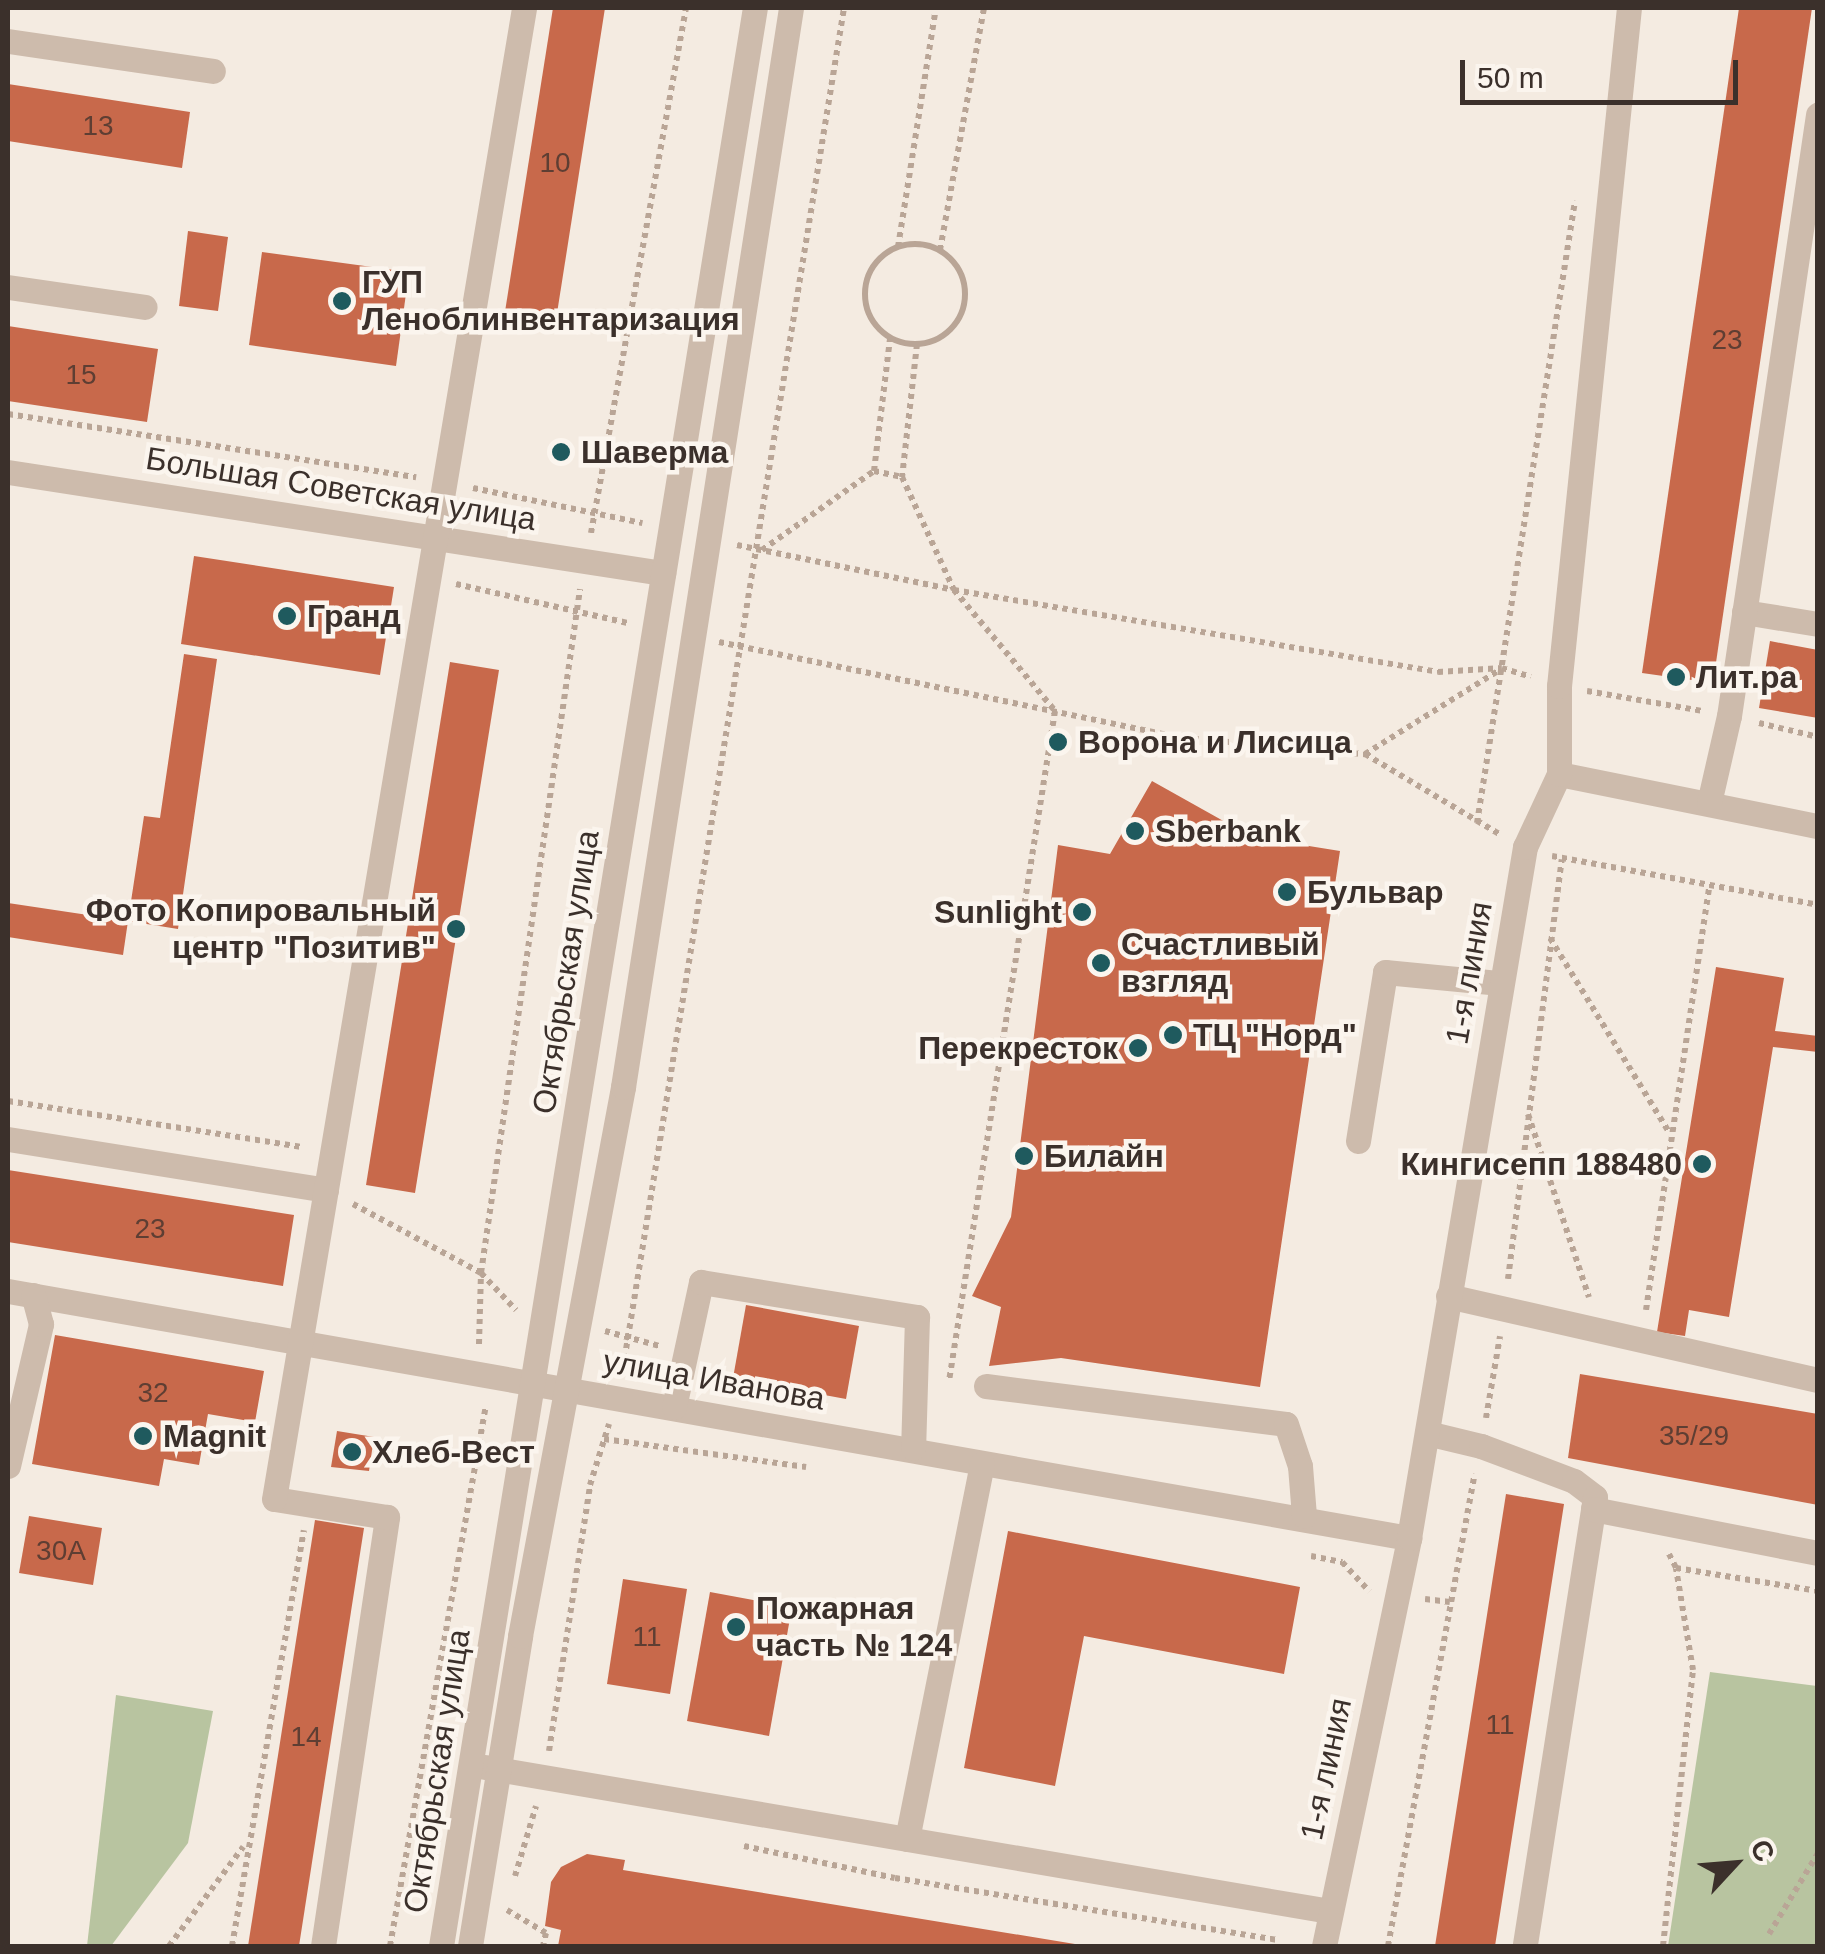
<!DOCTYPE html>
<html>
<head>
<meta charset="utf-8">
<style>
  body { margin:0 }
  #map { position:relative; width:1825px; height:1954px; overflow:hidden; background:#f4ebe1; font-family:Helvetica,sans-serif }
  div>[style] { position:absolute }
  .green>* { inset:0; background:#b8c4a0 }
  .building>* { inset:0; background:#c8694b }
  .path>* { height:6px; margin-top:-3px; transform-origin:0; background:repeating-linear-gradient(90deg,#b9a596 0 5px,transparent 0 10px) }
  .path>.ring { margin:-3px; padding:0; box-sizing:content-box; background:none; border:6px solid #b9a596; border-radius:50% }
  .minor>* { height:25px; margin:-12.5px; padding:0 12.5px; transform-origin:12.5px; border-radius:12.5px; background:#cdbbac }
  .dots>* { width:28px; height:28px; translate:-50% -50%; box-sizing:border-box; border:5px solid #fbf5ee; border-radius:50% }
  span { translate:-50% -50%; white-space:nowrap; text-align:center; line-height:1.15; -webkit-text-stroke:9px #fbf5ee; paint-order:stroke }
  .number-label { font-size:28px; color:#5e3e33 }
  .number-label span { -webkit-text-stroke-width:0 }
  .poi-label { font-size:32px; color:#3b302b; font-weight:700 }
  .left { translate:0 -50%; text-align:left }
  .right { translate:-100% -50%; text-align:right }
  .street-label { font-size:32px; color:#3b302b }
  .frame { position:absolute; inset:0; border:10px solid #3b302b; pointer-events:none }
  .north { position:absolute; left:1685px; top:1814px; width:100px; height:100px; -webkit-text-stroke:8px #fbf5ee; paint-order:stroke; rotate:64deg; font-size:28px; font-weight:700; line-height:40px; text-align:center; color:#3b302b }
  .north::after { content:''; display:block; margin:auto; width:35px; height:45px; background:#3b302b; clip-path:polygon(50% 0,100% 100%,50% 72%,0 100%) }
  .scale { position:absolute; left:1460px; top:60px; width:278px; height:45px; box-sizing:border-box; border:5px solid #3b302b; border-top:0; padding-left:12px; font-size:30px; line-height:35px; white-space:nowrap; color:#3b302b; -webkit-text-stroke:8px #fbf5ee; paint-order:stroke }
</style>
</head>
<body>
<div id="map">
  <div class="green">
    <i style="clip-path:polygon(1710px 1672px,1817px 1686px,1817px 1946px,1668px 1946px)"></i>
    <i style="clip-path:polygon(116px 1695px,213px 1711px,188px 1843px,111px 1946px,87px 1946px)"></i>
  </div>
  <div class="building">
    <i style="clip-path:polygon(553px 8px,605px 8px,555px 326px,504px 318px)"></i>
    <i style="clip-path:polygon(1739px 8px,1812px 8px,1713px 683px,1642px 673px)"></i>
    <i style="clip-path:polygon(8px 84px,190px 112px,182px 168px,8px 141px)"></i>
    <i style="clip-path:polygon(188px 231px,228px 237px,218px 311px,179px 306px)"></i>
    <i style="clip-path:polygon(262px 252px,409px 272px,396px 366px,249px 345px)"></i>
    <i style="clip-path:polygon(8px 326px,158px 349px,147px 422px,8px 401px)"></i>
    <i style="clip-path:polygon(194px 556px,394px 587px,380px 675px,181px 644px)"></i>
    <i style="clip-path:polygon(1770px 641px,1818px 650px,1818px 718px,1759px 708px)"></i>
    <i style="clip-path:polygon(184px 654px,217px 659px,178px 929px,128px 921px,144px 816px,160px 818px)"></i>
    <i style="clip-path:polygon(450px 662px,499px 670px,415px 1193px,366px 1185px)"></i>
    <i style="clip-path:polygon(1152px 781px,1252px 837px,1340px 851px,1260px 1387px,1061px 1358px,989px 1366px,1001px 1307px,972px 1296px,1011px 1217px,1058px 845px,1110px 854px)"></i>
    <i style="clip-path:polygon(8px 903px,128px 921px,123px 955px,8px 937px)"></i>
    <i style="clip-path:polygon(1716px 967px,1784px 978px,1775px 1031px,1818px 1036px,1818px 1052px,1773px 1047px,1729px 1317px,1689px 1310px,1685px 1336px,1657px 1332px)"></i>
    <i style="clip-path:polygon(8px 1170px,294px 1215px,283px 1286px,8px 1242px)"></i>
    <i style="clip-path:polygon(746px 1305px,859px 1326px,846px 1399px,733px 1378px)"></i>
    <i style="clip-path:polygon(55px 1335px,264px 1371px,255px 1422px,208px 1414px,199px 1465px,164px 1459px,159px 1486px,32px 1464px)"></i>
    <i style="clip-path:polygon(1580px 1374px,1818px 1414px,1818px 1505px,1568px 1458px)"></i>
    <i style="clip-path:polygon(337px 1431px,374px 1437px,369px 1471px,331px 1467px)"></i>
    <i style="clip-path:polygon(1506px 1494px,1564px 1504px,1495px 1946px,1435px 1946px)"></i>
    <i style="clip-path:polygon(29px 1516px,102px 1528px,93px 1585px,19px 1573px)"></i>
    <i style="clip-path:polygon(315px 1520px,364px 1528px,299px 1946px,248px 1946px)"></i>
    <i style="clip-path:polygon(1008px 1531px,1300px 1587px,1284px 1674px,1084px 1636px,1055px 1786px,964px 1768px)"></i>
    <i style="clip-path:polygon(623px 1579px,687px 1589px,670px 1694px,607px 1684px)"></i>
    <i style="clip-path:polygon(710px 1592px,792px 1607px,769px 1736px,687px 1721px)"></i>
    <i style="clip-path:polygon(587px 1854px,625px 1860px,623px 1870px,1087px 1946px,558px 1946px,561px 1930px,545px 1926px,551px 1882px,561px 1867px)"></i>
  </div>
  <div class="path">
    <i class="ring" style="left:865px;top:244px;width:94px;height:94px"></i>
    <i style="left:898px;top:247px;width:242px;rotate:-81deg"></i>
    <i style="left:940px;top:250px;width:246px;rotate:-79.7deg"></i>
    <i style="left:917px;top:344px;width:134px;rotate:96.4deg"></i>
    <i style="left:902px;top:477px;width:124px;rotate:65.3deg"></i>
    <i style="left:954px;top:590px;width:158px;rotate:50.1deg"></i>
    <i style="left:1055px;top:711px;width:678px;rotate:98.99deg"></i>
    <i style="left:8px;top:414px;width:413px;rotate:8.8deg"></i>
    <i style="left:874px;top:471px;width:29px;rotate:12deg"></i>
    <i style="left:473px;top:488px;width:173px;rotate:11.7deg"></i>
    <i style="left:591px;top:533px;width:534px;rotate:-79.74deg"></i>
    <i style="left:737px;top:545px;width:222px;rotate:11.7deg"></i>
    <i style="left:954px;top:590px;width:491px;rotate:9.6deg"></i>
    <i style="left:1438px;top:672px;width:64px;rotate:-3.6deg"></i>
    <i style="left:1502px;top:668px;width:30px;rotate:17deg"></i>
    <i style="left:762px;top:550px;width:137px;rotate:-35.2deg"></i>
    <i style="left:874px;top:471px;width:134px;rotate:-83.1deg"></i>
    <i style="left:456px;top:584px;width:176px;rotate:12.8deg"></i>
    <i style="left:719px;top:642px;width:475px;rotate:11.7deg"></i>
    <i style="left:1184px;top:738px;width:182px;rotate:5.1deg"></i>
    <i style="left:1365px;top:754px;width:156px;rotate:30.8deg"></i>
    <i style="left:1587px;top:691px;width:118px;rotate:9.8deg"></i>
    <i style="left:1759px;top:723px;width:61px;rotate:13.3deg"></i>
    <i style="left:1365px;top:754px;width:160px;rotate:-32deg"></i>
    <i style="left:1477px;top:823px;width:630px;rotate:-81.05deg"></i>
    <i style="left:1552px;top:856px;width:270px;rotate:10.4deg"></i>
    <i style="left:1550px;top:938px;width:228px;rotate:58.5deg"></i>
    <i style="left:8px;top:1101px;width:299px;rotate:8.9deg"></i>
    <i style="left:1528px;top:1114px;width:193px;rotate:71.6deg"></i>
    <i style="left:353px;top:1204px;width:145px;rotate:28.3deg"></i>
    <i style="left:481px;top:1273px;width:51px;rotate:46.6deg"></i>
    <i style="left:1508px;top:1279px;width:423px;rotate:-82.7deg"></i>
    <i style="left:1646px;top:1310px;width:429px;rotate:-81.5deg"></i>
    <i style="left:605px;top:1331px;width:57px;rotate:15.3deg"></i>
    <i style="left:479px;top:1344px;width:71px;rotate:-88.4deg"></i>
    <i style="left:481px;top:1273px;width:691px;rotate:-81.76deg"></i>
    <i style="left:623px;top:1368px;width:1378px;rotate:-80.77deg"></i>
    <i style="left:1486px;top:1418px;width:83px;rotate:-80.3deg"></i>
    <i style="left:604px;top:1439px;width:204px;rotate:7.9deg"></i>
    <i style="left:1669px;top:1554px;width:16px;rotate:63deg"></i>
    <i style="left:1676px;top:1568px;width:144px;rotate:9.2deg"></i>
    <i style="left:1311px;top:1556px;width:32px;rotate:11deg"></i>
    <i style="left:1342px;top:1562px;width:40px;rotate:47deg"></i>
    <i style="left:1425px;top:1599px;width:25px;rotate:7deg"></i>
    <i style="left:549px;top:1751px;width:269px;rotate:-81.2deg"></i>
    <i style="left:590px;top:1485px;width:64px;rotate:-72.7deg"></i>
    <i style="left:744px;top:1846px;width:154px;rotate:12deg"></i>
    <i style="left:895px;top:1878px;width:389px;rotate:9.2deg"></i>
    <i style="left:515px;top:1876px;width:73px;rotate:-73.3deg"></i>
    <i style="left:507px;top:1910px;width:45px;rotate:30.5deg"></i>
    <i style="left:546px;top:1933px;width:13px;rotate:103deg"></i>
    <i style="left:1769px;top:1934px;width:95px;rotate:-58.8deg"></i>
    <i style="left:169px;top:1946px;width:124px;rotate:-53.2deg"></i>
    <i style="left:232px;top:1946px;width:422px;rotate:-80.2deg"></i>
    <i style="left:390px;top:1946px;width:549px;rotate:-79.94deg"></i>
    <i style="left:1388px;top:1946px;width:480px;rotate:-79.6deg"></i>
    <i style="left:1663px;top:1946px;width:278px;rotate:-83.8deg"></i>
    <i style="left:1693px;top:1670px;width:103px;rotate:-99.5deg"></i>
  </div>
  <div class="minor">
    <i style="left:8px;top:41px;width:207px;rotate:8.3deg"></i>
    <i style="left:8px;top:287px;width:138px;rotate:8.3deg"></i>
    <i style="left:8px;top:472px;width:663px;rotate:8.77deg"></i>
    <i style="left:1744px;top:612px;width:75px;rotate:9.2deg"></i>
    <i style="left:1559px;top:774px;width:264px;rotate:11.4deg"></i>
    <i style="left:1709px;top:803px;width:89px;rotate:-77.1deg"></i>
    <i style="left:1729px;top:716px;width:608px;rotate:-81.58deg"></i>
    <i style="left:8px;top:1139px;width:322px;rotate:9.1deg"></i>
    <i style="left:1358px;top:1141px;width:171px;rotate:-80.9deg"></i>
    <i style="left:1385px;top:972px;width:116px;rotate:5.5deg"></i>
    <i style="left:8px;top:1291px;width:1423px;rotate:10deg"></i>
    <i style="left:1448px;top:1296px;width:379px;rotate:12.8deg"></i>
    <i style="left:986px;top:1386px;width:302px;rotate:7.2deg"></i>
    <i style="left:1286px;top:1424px;width:44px;rotate:71.6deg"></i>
    <i style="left:1300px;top:1466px;width:50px;rotate:85.4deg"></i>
    <i style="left:674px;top:1407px;width:128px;rotate:-77.8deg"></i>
    <i style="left:701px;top:1282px;width:219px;rotate:9.2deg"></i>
    <i style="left:917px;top:1317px;width:131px;rotate:91.7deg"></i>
    <i style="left:1427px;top:1433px;width:56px;rotate:13.5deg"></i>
    <i style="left:1481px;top:1446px;width:99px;rotate:20.6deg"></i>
    <i style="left:1574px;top:1481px;width:26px;rotate:37deg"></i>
    <i style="left:1595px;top:1497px;width:454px;rotate:98.9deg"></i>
    <i style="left:8px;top:1466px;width:146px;rotate:-76.9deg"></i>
    <i style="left:41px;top:1324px;width:30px;rotate:-105deg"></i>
    <i style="left:1593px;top:1509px;width:229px;rotate:11.1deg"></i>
    <i style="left:485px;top:1767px;width:856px;rotate:9.68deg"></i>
    <i style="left:907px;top:1839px;width:383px;rotate:-78.7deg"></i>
    <i style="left:323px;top:1946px;width:434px;rotate:-81.5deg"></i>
    <i style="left:387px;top:1517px;width:114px;rotate:-170.9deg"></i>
    <i style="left:274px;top:1499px;width:1512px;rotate:-80.48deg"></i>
    <i style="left:441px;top:1946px;width:1963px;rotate:-80.8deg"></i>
    <i style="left:470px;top:1946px;width:314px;rotate:-80.8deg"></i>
    <i style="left:520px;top:1636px;width:559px;rotate:-79.37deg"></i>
    <i style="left:623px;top:1087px;width:1092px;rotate:-81.15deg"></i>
    <i style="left:1324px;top:1946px;width:417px;rotate:-78.2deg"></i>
    <i style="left:1409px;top:1538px;width:701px;rotate:-80.47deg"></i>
    <i style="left:1525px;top:847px;width:81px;rotate:-65deg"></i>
    <i style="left:1559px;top:774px;width:88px;rotate:-90deg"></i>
    <i style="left:1559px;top:686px;width:682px;rotate:-84.11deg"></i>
  </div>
  <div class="dots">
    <i style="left:342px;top:301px;background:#1f5a5e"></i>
    <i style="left:561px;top:452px;background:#1f5a5e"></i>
    <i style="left:287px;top:616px;background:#1f5a5e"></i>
    <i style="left:1676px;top:677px;background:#1f5a5e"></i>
    <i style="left:1058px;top:742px;background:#1f5a5e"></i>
    <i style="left:1135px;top:831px;background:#1f5a5e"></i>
    <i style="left:1287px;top:892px;background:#1f5a5e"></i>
    <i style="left:1082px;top:912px;background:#1f5a5e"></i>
    <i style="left:456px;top:929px;background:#1f5a5e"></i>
    <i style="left:1101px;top:963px;background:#1f5a5e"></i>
    <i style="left:1173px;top:1035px;background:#1f5a5e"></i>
    <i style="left:1138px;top:1048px;background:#1f5a5e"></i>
    <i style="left:1024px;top:1156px;background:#1f5a5e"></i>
    <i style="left:1702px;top:1164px;background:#1f5a5e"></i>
    <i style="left:143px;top:1436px;background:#1f5a5e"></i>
    <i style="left:352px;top:1452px;background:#1f5a5e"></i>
    <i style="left:736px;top:1627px;background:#1f5a5e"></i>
  </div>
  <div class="number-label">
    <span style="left:98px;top:126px">13</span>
    <span style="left:555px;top:163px">10</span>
    <span style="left:1727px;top:340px">23</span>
    <span style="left:81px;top:375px">15</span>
    <span style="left:150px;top:1229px">23</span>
    <span style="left:153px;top:1393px">32</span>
    <span style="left:1694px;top:1436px">35/29</span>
    <span style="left:61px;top:1551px">30А</span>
    <span style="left:647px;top:1637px">11</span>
    <span style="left:1500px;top:1725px">11</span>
    <span style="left:306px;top:1737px">14</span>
  </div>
  <div class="poi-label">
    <span class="left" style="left:362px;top:301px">ГУП<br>Леноблинвентаризация</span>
    <span class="left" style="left:581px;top:452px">Шаверма</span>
    <span class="left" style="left:307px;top:616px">Гранд</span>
    <span class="left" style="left:1696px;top:677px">Лит.ра</span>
    <span class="left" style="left:1078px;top:742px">Ворона и Лисица</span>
    <span class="left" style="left:1155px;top:831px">Sberbank</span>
    <span class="left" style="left:1307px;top:892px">Бульвар</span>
    <span class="right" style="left:436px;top:929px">Фото Копировальный<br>центр "Позитив"</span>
    <span class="right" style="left:1062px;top:912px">Sunlight</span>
    <span class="left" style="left:1121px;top:963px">Счастливый<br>взгляд</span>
    <span class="left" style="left:1193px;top:1035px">ТЦ "Норд"</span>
    <span class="right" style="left:1118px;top:1048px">Перекресток</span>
    <span class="left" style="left:1044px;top:1156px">Билайн</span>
    <span class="right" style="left:1682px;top:1164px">Кингисепп 188480</span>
    <span class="left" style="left:163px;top:1436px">Magnit</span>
    <span class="left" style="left:372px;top:1452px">Хлеб-Вест</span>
    <span class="left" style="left:756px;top:1627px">Пожарная<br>часть № 124</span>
  </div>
  <div class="street-label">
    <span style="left:341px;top:489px;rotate:9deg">Большая Советская улица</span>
    <span style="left:566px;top:972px;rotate:-81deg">Октябрьская улица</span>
    <span style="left:1469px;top:973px;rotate:-80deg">1-я линия</span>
    <span style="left:714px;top:1380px;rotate:10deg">улица Иванова</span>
    <span style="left:1326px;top:1769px;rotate:-78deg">1-я линия</span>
    <span style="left:437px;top:1771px;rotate:-81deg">Октябрьская улица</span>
  </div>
  <div class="frame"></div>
  <div class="north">С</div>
  <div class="scale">50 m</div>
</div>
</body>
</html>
